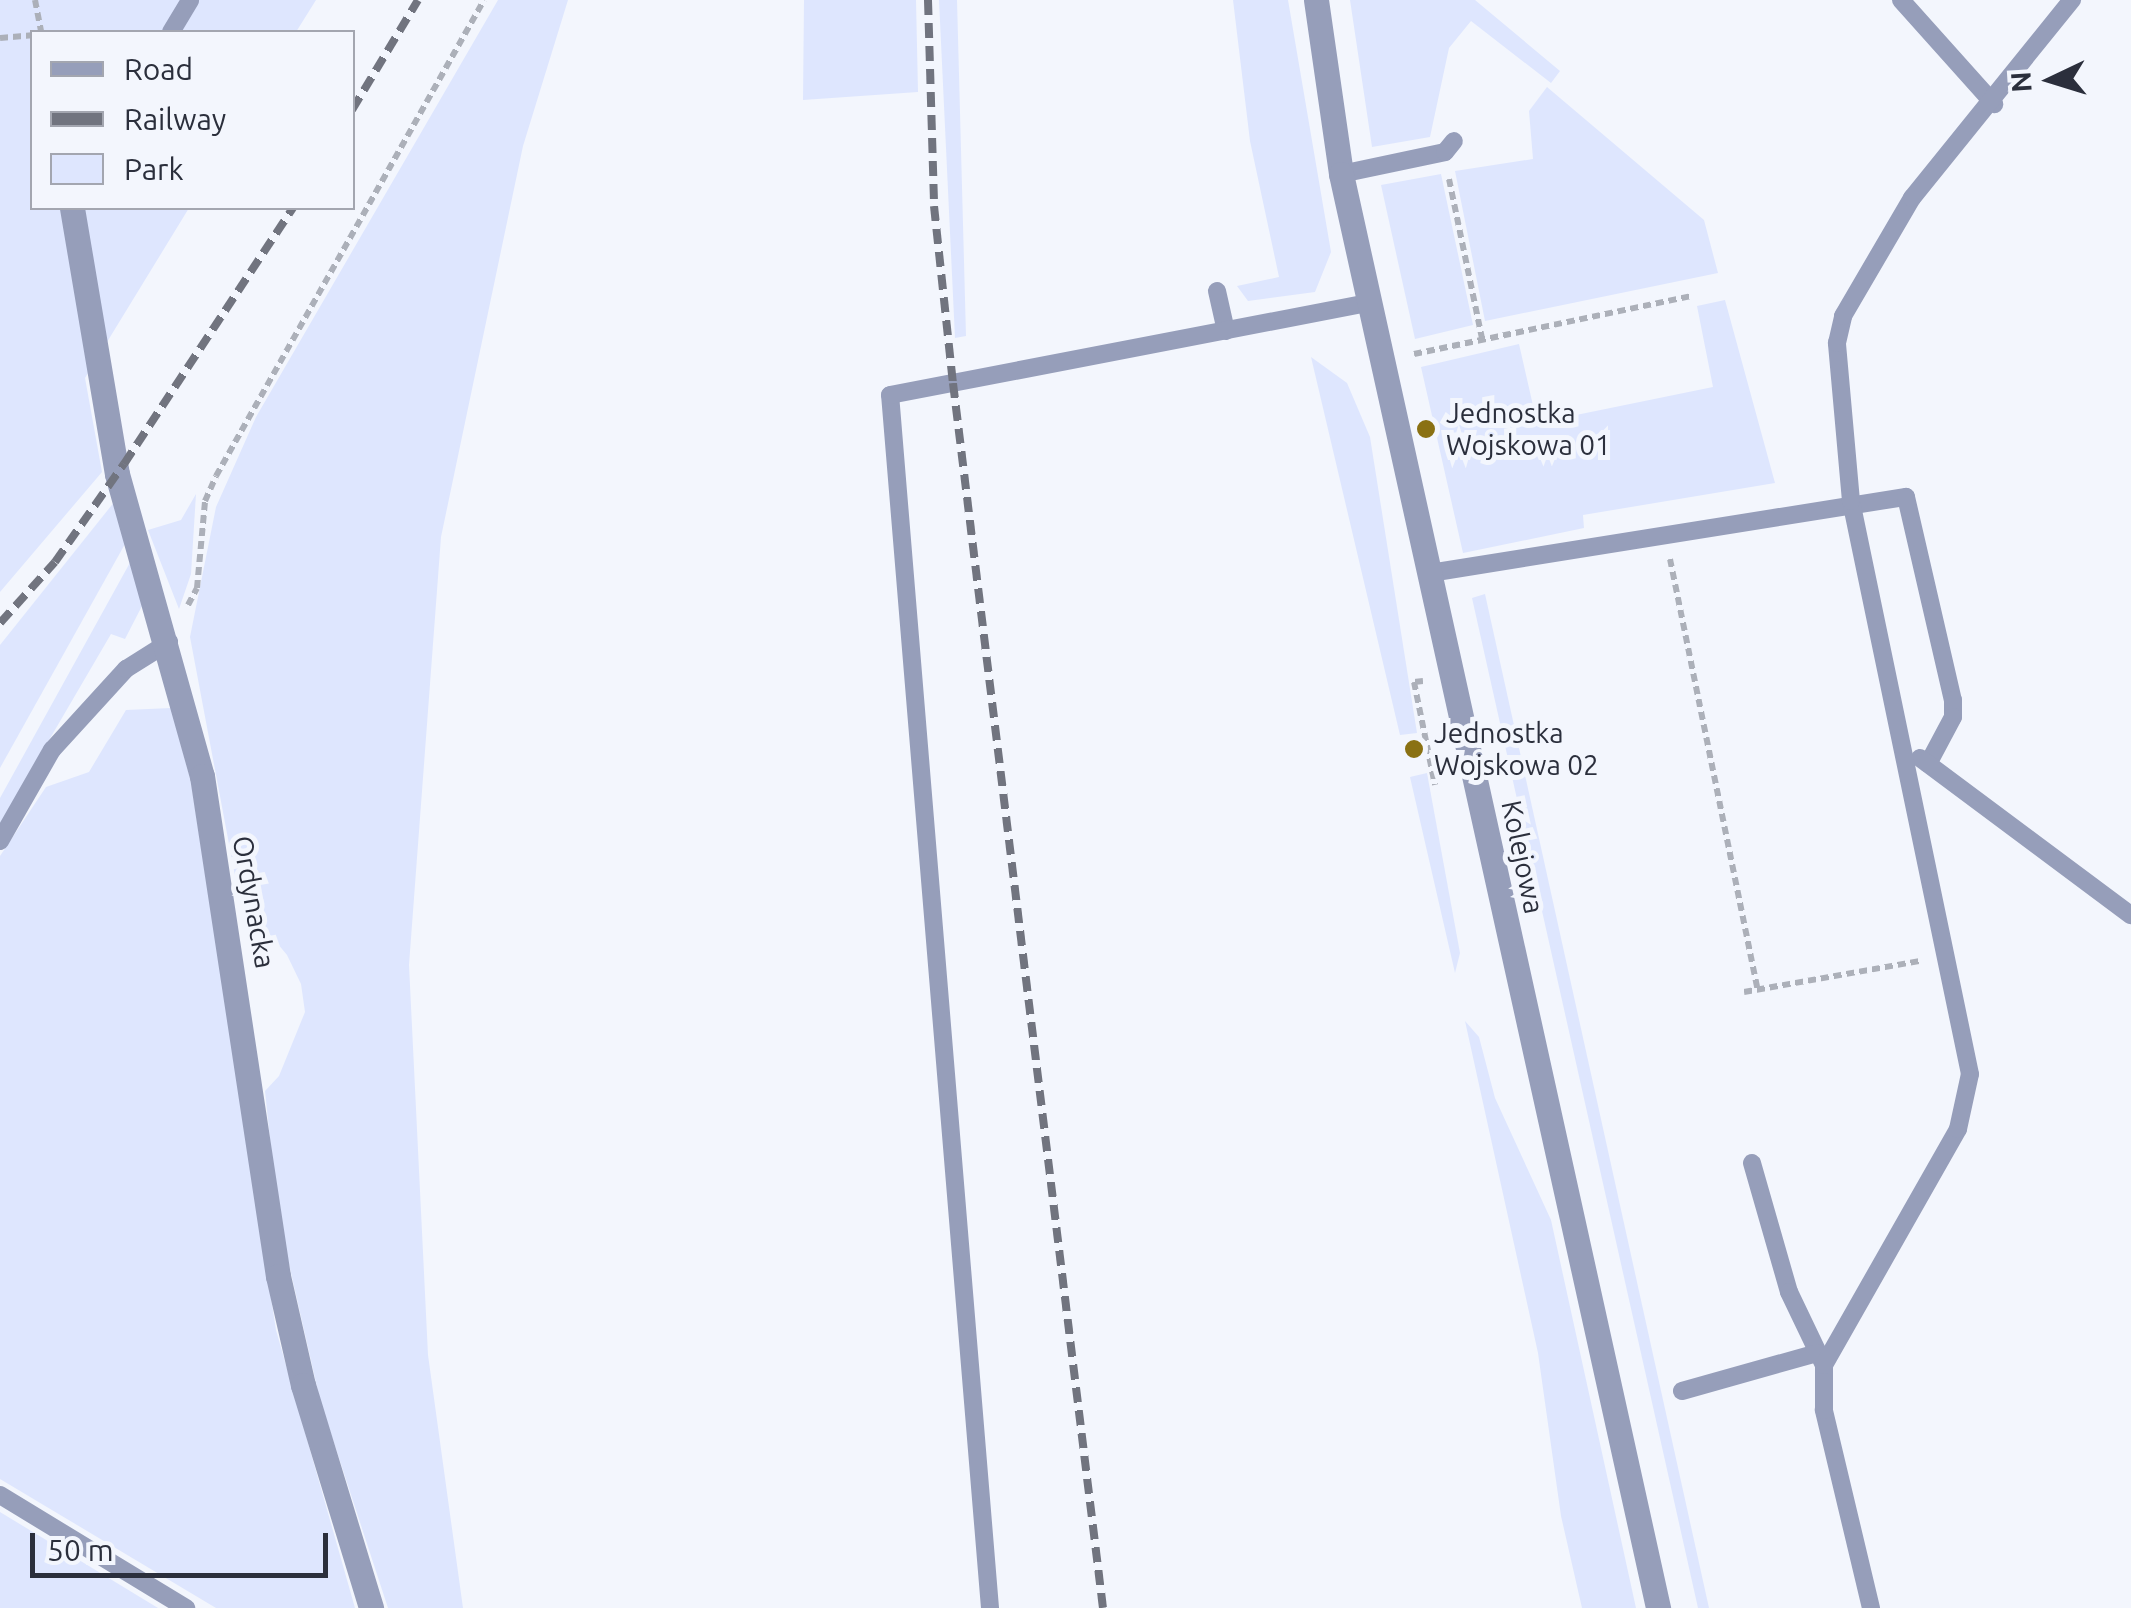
<!DOCTYPE html>
<html>
<head>
<meta charset="utf-8">
<style>
  body { margin:0 }
  #map { position:relative; width:2131px; height:1608px; overflow:hidden; background:#f3f6fd; font-family:Ubuntu,sans-serif }
  div>[style] { position:absolute }
  .green>* { inset:0; background:#dee6fe }
  .path>* { height:6px; margin-top:-3px; transform-origin:0; background:repeating-linear-gradient(90deg,#acb0b9 0 8px,transparent 0 13px) }
  .service>* { height:18px; margin:-9px; padding:0 9px; transform-origin:9px; border-radius:9px; background:#969eba }
  .minor>* { height:25px; margin:-12.5px; padding:0 12.5px; transform-origin:12.5px; border-radius:12.5px; background:#969eba }
  .tertiary>* { height:25px; margin:-12.5px; padding:0 12.5px; transform-origin:12.5px; border-radius:12.5px; background:#969eba }
  .rail>* { height:8px; margin-top:-4px; transform-origin:0; background:repeating-linear-gradient(90deg,#71747f 0 15px,transparent 0 23px) }
  .dots>* { width:28px; height:28px; translate:-50% -50%; box-sizing:border-box; border:5px solid #f3f6fd; border-radius:50% }
  span { translate:-50% -50%; white-space:nowrap; text-align:center; line-height:1.15; -webkit-text-stroke:10px #f3f6fd; paint-order:stroke }
  .poi-label { font-size:28px; color:#2b2f3c }
  .left { translate:0 -50%; text-align:left }
  .street-label { font-size:28px; color:#2b2f3c }
  .legend { position:absolute; left:30px; top:30px; width:325px; height:180px; box-sizing:border-box; background:#f3f6fd; border:2px solid #a3a6b0; margin:0; padding:12px 18px; list-style:none; font-size:30px; color:#2b2f3c }
  .legend li { display:flex; align-items:center; gap:20px; height:50px }
  .legend b { width:50px; border:2px solid #a3a6b0 }
  .north { position:absolute; left:2001px; top:30px; width:100px; height:100px; -webkit-text-stroke:8px #f3f6fd; paint-order:stroke; rotate:266deg; font-size:28px; font-weight:700; line-height:40px; text-align:center; color:#2b2f3c }
  .north::after { content:''; display:block; margin:auto; width:35px; height:45px; background:#2b2f3c; clip-path:polygon(50% 0,100% 100%,50% 72%,0 100%) }
  .scale { position:absolute; left:30px; top:1533px; width:298px; height:45px; box-sizing:border-box; border:5px solid #2b2f3c; border-top:0; padding-left:12px; font-size:30px; line-height:35px; white-space:nowrap; color:#2b2f3c; -webkit-text-stroke:8px #f3f6fd; paint-order:stroke }
</style>
</head>
<body>
<div id="map">
  <div class="green">
    <i style="clip-path:polygon(0 0,316px 0,296px 32px,32px 32px,32px 208px,189px 208px,85px 378px,102px 472px,0 592px)"></i>
    <i style="clip-path:polygon(498px 0,568px 0,523px 146px,441px 537px,409px 965px,428px 1355px,463px 1608px,388px 1608px,320px 1400px,278px 1216px,265px 1091px,279px 1076px,305px 1012px,301px 984px,287px 955px,239px 897px,190px 637px,216px 507px,256px 417px)"></i>
    <i style="clip-path:polygon(804px 0,916px 0,918px 92px,803px 100px)"></i>
    <i style="clip-path:polygon(939px 0,957px 0,966px 336px,955px 338px)"></i>
    <i style="clip-path:polygon(1233px 0,1288px 0,1331px 252px,1315px 292px,1248px 301px,1237px 286px,1279px 277px,1250px 141px)"></i>
    <i style="clip-path:polygon(1350px 0,1475px 0,1560px 71px,1551px 83px,1471px 21px,1449px 48px,1430px 137px,1372px 147px)"></i>
    <i style="clip-path:polygon(1547px 87px,1704px 220px,1718px 273px,1485px 321px,1455px 171px,1533px 159px,1529px 111px)"></i>
    <i style="clip-path:polygon(1441px 174px,1473px 325px,1415px 339px,1381px 185px)"></i>
    <i style="clip-path:polygon(1725px 300px,1775px 483px,1583px 515px,1584px 528px,1463px 553px,1421px 367px,1519px 344px,1537px 423px,1713px 387px,1697px 306px)"></i>
    <i style="clip-path:polygon(1311px 357px,1347px 383px,1370px 437px,1417px 733px,1400px 735px)"></i>
    <i style="clip-path:polygon(196px 494px,191px 574px,179px 609px,148px 530px,181px 520px)"></i>
    <i style="clip-path:polygon(115px 501px,125px 544px,0 768px,0 645px)"></i>
    <i style="clip-path:polygon(132px 559px,143px 604px,125px 639px,111px 634px,0 824px,0 798px)"></i>
    <i style="clip-path:polygon(1485px 594px,1709px 1608px,1698px 1608px,1472px 598px)"></i>
    <i style="clip-path:polygon(171px 708px,191px 782px,276px 1330px,355px 1608px,216px 1608px,0 1479px,0 856px,46px 787px,89px 772px,126px 710px)"></i>
    <i style="clip-path:polygon(1427px 773px,1460px 953px,1455px 973px,1410px 777px)"></i>
    <i style="clip-path:polygon(1465px 1021px,1479px 1037px,1495px 1098px,1551px 1220px,1636px 1608px,1582px 1608px,1561px 1516px,1538px 1353px)"></i>
    <i style="clip-path:polygon(0 1512px,158px 1608px,0 1608px)"></i>
  </div>
  <div class="path">
    <i style="left:35px;top:0;width:33px;rotate:79deg"></i>
    <i style="left:0;top:38px;width:32px;rotate:-5deg"></i>
    <i style="left:1449px;top:179px;width:163px;rotate:78.3deg"></i>
    <i style="left:1414px;top:354px;width:284px;rotate:-11.8deg"></i>
    <i style="left:1670px;top:559px;width:440px;rotate:78.5deg"></i>
    <i style="left:188px;top:605px;width:19px;rotate:-62deg"></i>
    <i style="left:197px;top:588px;width:87px;rotate:-84.7deg"></i>
    <i style="left:205px;top:501px;width:27px;rotate:-66deg"></i>
    <i style="left:216px;top:476px;width:546px;rotate:-60.62deg"></i>
    <i style="left:1423px;top:681px;width:9px;rotate:174deg"></i>
    <i style="left:1414px;top:682px;width:105px;rotate:78.5deg"></i>
    <i style="left:1744px;top:992px;width:179px;rotate:-10deg"></i>
  </div>
  <div class="service">
    <i style="left:1901px;top:0;width:140px;rotate:48.2deg"></i>
    <i style="left:171px;top:32px;width:37px;rotate:-59deg"></i>
    <i style="left:1341px;top:174px;width:106px;rotate:-11.9deg"></i>
    <i style="left:1445px;top:152px;width:14px;rotate:-51deg"></i>
    <i style="left:1217px;top:291px;width:41px;rotate:77.3deg"></i>
    <i style="left:1430px;top:573px;width:482px;rotate:-9.1deg"></i>
    <i style="left:1906px;top:497px;width:208px;rotate:77deg"></i>
    <i style="left:1953px;top:700px;width:17px;rotate:90deg"></i>
    <i style="left:1953px;top:717px;width:53px;rotate:118deg"></i>
    <i style="left:1920px;top:758px;width:263px;rotate:36.7deg"></i>
    <i style="left:0;top:841px;width:105px;rotate:-60.3deg"></i>
    <i style="left:52px;top:750px;width:110px;rotate:-47.6deg"></i>
    <i style="left:126px;top:669px;width:51px;rotate:-32.1deg"></i>
    <i style="left:1752px;top:1163px;width:134px;rotate:74deg"></i>
    <i style="left:1789px;top:1292px;width:81px;rotate:64.4deg"></i>
    <i style="left:1682px;top:1391px;width:140px;rotate:-15.7deg"></i>
    <i style="left:0;top:1495px;width:218px;rotate:31.3deg"></i>
    <i style="left:990px;top:1608px;width:1217px;rotate:-94.71deg"></i>
    <i style="left:890px;top:395px;width:489px;rotate:-10.9deg"></i>
    <i style="left:1871px;top:1608px;width:204px;rotate:-103.4deg"></i>
    <i style="left:1824px;top:1410px;width:45px;rotate:-90deg"></i>
    <i style="left:1824px;top:1365px;width:271px;rotate:-60.4deg"></i>
    <i style="left:1958px;top:1129px;width:56px;rotate:-77.7deg"></i>
    <i style="left:1970px;top:1074px;width:585px;rotate:-101.73deg"></i>
    <i style="left:1851px;top:501px;width:159px;rotate:-95.1deg"></i>
    <i style="left:1837px;top:343px;width:28px;rotate:-77deg"></i>
    <i style="left:1843px;top:316px;width:137px;rotate:-59.7deg"></i>
    <i style="left:1912px;top:198px;width:255px;rotate:-51.1deg"></i>
  </div>
  <div class="minor">
    <i style="left:72px;top:208px;width:270px;rotate:80.4deg"></i>
    <i style="left:117px;top:474px;width:314px;rotate:74.3deg"></i>
    <i style="left:202px;top:776px;width:506px;rotate:81.36deg"></i>
    <i style="left:278px;top:1276px;width:112px;rotate:77.1deg"></i>
    <i style="left:303px;top:1385px;width:233px;rotate:73deg"></i>
  </div>
  <div class="tertiary">
    <i style="left:1316px;top:0;width:176px;rotate:81.8deg"></i>
    <i style="left:1341px;top:174px;width:1469px;rotate:77.53deg"></i>
  </div>
  <div class="rail">
    <i style="left:928px;top:0;width:206px;rotate:88.3deg"></i>
    <i style="left:934px;top:206px;width:178px;rotate:83.9deg"></i>
    <i style="left:953px;top:383px;width:1234px;rotate:83.02deg"></i>
    <i style="left:352px;top:110px;width:128px;rotate:-59deg"></i>
    <i style="left:0;top:623px;width:82px;rotate:-48deg"></i>
    <i style="left:55px;top:562px;width:120px;rotate:-54.9deg"></i>
    <i style="left:124px;top:464px;width:307px;rotate:-56.6deg"></i>
  </div>
  <div class="dots">
    <i style="left:1426px;top:429px;background:#8a7113"></i>
    <i style="left:1414px;top:749px;background:#8a7113"></i>
  </div>
  <div class="poi-label">
    <span class="left" style="left:1446px;top:429px">Jednostka<br>Wojskowa 01</span>
    <span class="left" style="left:1434px;top:749px">Jednostka<br>Wojskowa 02</span>
  </div>
  <div class="street-label">
    <span style="left:1523px;top:857px;rotate:78deg">Kolejowa</span>
    <span style="left:254px;top:902px;rotate:80deg">Ordynacka</span>
  </div>
  <ul class="legend">
  <li><b style="height:12px;background:#969eba"></b>Road</li>
  <li><b style="height:12px;background:#71747f"></b>Railway</li>
  <li><b style="height:28px;background:#dee6fe"></b>Park</li>
  </ul>
  <div class="north">N</div>
  <div class="scale">50 m</div>
</div>
</body>
</html>
